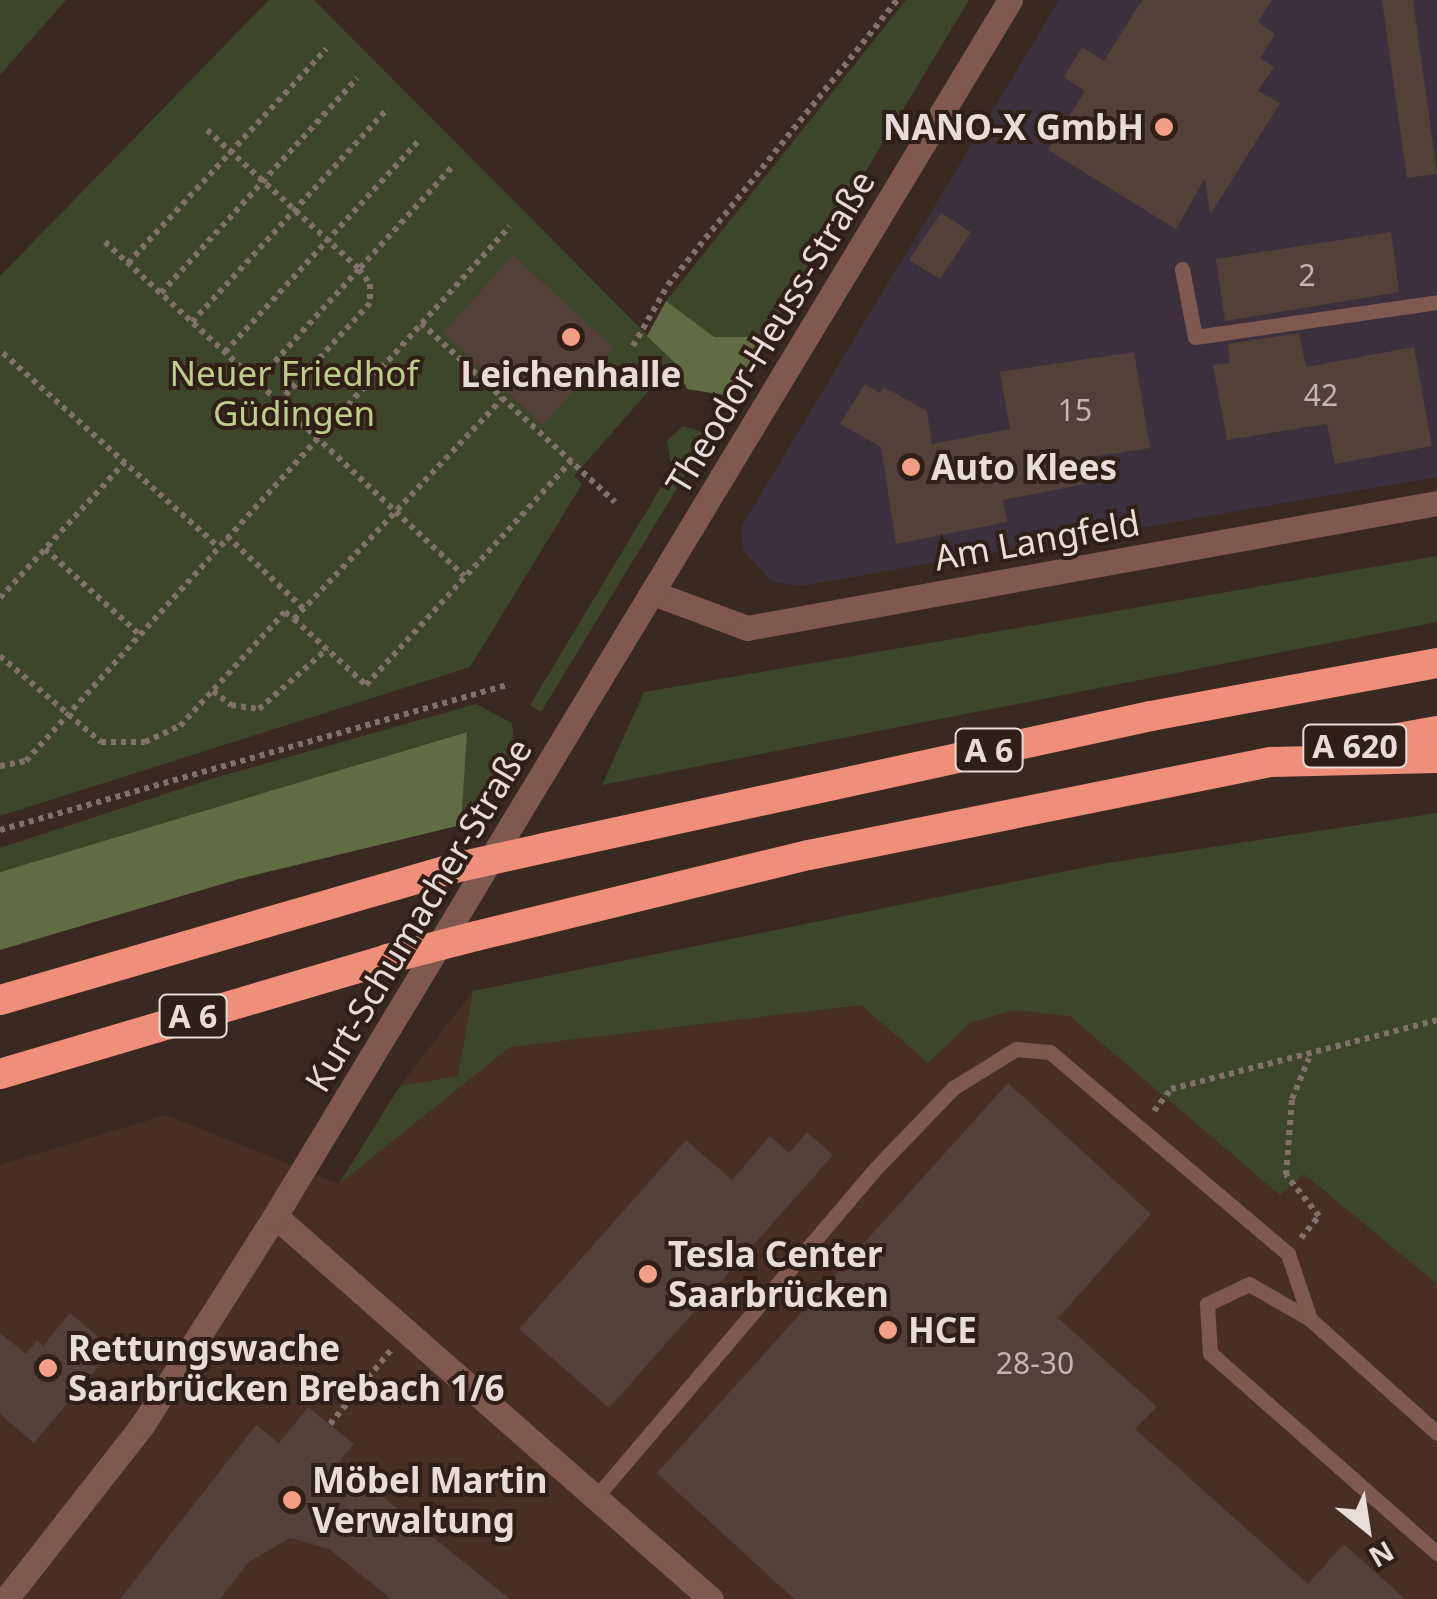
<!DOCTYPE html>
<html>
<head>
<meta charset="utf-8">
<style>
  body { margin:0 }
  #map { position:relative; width:1437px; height:1599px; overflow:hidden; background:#3a2921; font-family:"Noto Sans",sans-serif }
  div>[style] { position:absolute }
  .built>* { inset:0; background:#472f24 }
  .industrial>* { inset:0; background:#3d303d }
  .green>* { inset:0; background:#3d452a }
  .forest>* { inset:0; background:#626c44 }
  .building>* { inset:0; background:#534039 }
  .path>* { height:6px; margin-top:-3px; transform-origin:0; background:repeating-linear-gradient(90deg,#80716a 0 5px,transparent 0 10px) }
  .service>* { height:15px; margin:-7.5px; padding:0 7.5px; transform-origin:7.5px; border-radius:7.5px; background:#7f584f }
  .minor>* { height:25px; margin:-12.5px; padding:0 12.5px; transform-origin:12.5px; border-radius:12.5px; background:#7f584f }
  .tertiary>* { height:25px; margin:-12.5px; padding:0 12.5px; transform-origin:12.5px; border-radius:12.5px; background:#7f584f }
  .motorway>* { height:30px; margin:-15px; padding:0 15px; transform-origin:15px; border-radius:15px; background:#ef8f7a }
  .motorway-bridge>* { height:30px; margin:-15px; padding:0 15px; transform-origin:15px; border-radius:15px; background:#ef8f7a }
  .dots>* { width:28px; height:28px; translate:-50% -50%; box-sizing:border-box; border:5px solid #301f17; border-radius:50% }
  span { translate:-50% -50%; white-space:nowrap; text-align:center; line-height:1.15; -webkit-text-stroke:8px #301f17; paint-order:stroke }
  .number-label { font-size:30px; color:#c3b5b0 }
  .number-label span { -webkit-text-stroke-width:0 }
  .shield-label span { padding:2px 8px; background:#301f17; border:2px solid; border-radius:8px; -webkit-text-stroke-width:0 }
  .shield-label { font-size:32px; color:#e8dcd7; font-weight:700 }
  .poi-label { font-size:35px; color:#e8dcd7; font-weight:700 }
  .right { translate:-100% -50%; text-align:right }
  .left { translate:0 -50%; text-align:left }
  .street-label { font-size:35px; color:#e8dcd7 }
  .park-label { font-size:35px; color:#bcce8b }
  .north { position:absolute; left:1317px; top:1479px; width:100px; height:100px; -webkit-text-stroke:8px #301f17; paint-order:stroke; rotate:150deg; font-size:28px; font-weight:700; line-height:40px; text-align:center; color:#e8dcd7 }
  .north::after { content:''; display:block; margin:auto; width:35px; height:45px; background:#e8dcd7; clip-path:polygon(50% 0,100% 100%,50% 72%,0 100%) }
</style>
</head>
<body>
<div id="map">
  <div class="built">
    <i style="clip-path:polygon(1437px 813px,1437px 1599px,0 1599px,0 1165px,166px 1115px,339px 1184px,400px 1086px,473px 991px,1107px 863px)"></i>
  </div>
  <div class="industrial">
    <i style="clip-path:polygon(1059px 0,1437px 0,1437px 477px,799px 586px,772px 582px,743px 550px,741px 527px)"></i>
  </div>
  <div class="green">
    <i style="clip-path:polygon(0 0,66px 0,0 75px)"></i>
    <i style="clip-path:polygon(269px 0,314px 0,674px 362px,574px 476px,582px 484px,470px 667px,0 816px,0 276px)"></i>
    <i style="clip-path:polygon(906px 0,969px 0,766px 337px,714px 337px,681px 318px,666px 301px)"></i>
    <i style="clip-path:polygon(683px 426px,710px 434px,541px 712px,530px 705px,672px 469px,667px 441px)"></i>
    <i style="clip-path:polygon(1437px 556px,1437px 622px,602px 785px,644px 692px)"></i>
    <i style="clip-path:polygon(476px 704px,512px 723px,515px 755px,461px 825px,466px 732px,0 872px,0 848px,211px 779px)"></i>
    <i style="clip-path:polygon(1437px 813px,1437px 1284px,1304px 1174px,1280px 1195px,1070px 1016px,1013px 1010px,970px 1023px,928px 1063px,861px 1005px,510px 1047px,339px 1184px,400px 1086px,458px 1076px,473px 991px,1107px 863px)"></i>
  </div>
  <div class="forest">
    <i style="clip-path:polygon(666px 301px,714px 337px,766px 337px,731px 396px,687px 389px,674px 362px,647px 336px)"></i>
    <i style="clip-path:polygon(467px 732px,461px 825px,239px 879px,0 950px,0 872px)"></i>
  </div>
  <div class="building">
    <i style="clip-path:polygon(1142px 0,1272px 0,1258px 22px,1275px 34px,1260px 58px,1274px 67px,1258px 91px,1280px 103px,1210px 215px,1205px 178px,1176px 229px,1048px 150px,1085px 91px,1064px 77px,1082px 47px,1104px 61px)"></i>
    <i style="clip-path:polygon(1382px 0,1413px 0,1437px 174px,1407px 178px)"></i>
    <i style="clip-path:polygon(941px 213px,971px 232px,940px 279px,909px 260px)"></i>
    <i style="clip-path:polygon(1391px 232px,1399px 292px,1225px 321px,1216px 259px)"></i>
    <i style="clip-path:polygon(513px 255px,613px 347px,543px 425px,443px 333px)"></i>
    <i style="clip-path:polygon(1299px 333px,1306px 367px,1414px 347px,1432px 446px,1335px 464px,1327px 424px,1227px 440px,1213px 365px,1230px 363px,1228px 344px)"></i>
    <i style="clip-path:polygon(1134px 352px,1150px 448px,1085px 458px,1090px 483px,1003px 500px,1007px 522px,896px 544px,881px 447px,840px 424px,865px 384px,880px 393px,884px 387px,927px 411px,932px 444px,1010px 429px,1000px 372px)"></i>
    <i style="clip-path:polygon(1008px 1083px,1151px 1214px,1058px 1318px,1157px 1407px,1135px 1429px,1308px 1584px,1344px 1544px,1405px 1599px,794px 1599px,657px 1473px)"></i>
    <i style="clip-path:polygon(807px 1132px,833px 1155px,609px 1408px,519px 1329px,686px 1140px,732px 1180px,770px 1136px,789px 1153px)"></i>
    <i style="clip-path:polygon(70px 1313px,113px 1349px,34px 1443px,0 1414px,0 1333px,26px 1354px,37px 1340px,43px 1346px)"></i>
    <i style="clip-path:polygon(308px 1407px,354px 1444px,339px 1462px,510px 1599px,391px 1599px,329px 1549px,290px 1538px,249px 1562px,220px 1599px,120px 1599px,256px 1425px,279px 1443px)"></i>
  </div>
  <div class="path">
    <i style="left:207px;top:130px;width:206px;rotate:42.4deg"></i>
    <i style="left:359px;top:269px;width:151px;rotate:132.3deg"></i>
    <i style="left:451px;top:168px;width:137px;rotate:132.3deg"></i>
    <i style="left:359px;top:269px;width:19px;rotate:54deg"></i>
    <i style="left:370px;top:284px;width:19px;rotate:90deg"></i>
    <i style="left:370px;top:303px;width:134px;rotate:132.6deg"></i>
    <i style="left:279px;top:402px;width:254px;rotate:43.2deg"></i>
    <i style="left:105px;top:242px;width:236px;rotate:42.6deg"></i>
    <i style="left:128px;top:263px;width:292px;rotate:-47.2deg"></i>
    <i style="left:161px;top:293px;width:291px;rotate:-47.6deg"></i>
    <i style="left:192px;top:322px;width:290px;rotate:-47.5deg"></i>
    <i style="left:421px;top:323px;width:264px;rotate:42.7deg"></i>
    <i style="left:633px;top:346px;width:70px;rotate:-60.2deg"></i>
    <i style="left:668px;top:285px;width:366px;rotate:-51.2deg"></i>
    <i style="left:225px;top:352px;width:289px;rotate:-47.5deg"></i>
    <i style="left:3px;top:353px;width:288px;rotate:42deg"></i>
    <i style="left:227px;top:536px;width:106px;rotate:43.5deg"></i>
    <i style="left:45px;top:549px;width:125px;rotate:42.1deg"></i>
    <i style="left:0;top:598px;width:185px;rotate:-47.4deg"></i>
    <i style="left:294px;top:619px;width:98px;rotate:42.5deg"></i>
    <i style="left:366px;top:685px;width:304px;rotate:-47.5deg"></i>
    <i style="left:0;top:656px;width:133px;rotate:40.4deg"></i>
    <i style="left:101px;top:742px;width:44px"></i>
    <i style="left:145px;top:742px;width:38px;rotate:-25deg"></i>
    <i style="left:180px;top:726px;width:155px;rotate:-47.4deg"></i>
    <i style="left:285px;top:612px;width:11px;rotate:38deg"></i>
    <i style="left:294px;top:619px;width:304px;rotate:-46.6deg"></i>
    <i style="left:213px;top:691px;width:23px;rotate:38deg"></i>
    <i style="left:231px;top:705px;width:28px;rotate:8deg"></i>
    <i style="left:259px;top:709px;width:91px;rotate:-41.4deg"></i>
    <i style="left:0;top:766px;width:26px;rotate:-11deg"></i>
    <i style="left:26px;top:761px;width:721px;rotate:-47.87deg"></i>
    <i style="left:0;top:830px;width:527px;rotate:-15.96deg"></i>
    <i style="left:1154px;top:1111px;width:28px;rotate:-52deg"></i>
    <i style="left:1171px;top:1089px;width:275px;rotate:-14.5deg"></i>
    <i style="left:1301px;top:1238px;width:28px;rotate:-51deg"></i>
    <i style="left:1319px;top:1216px;width:53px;rotate:-128.8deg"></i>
    <i style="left:1286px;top:1175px;width:76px;rotate:-85.5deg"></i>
    <i style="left:1292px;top:1099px;width:44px;rotate:-67.5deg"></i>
    <i style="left:330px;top:1424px;width:96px;rotate:-50.5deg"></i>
  </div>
  <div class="service">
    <i style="left:1182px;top:269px;width:69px;rotate:79.2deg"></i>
    <i style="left:1195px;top:337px;width:245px;rotate:-8.2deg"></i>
    <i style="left:1437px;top:1433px;width:171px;rotate:-138.1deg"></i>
    <i style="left:1310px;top:1319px;width:70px;rotate:-150.2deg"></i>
    <i style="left:1249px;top:1284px;width:47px;rotate:154.5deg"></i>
    <i style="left:1207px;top:1304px;width:49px;rotate:86.5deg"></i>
    <i style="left:1210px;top:1353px;width:303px;rotate:41.4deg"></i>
    <i style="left:596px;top:1497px;width:433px;rotate:-49.6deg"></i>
    <i style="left:877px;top:1167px;width:110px;rotate:-46.1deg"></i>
    <i style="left:953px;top:1088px;width:74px;rotate:-31.8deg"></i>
    <i style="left:1016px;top:1049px;width:34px;rotate:5deg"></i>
    <i style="left:1050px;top:1052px;width:312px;rotate:40.3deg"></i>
    <i style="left:1288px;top:1254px;width:69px;rotate:71.3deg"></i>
  </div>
  <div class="minor">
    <i style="left:653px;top:593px;width:100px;rotate:20.4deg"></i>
    <i style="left:747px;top:628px;width:701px;rotate:-10.27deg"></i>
    <i style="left:275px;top:1216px;width:580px;rotate:41.3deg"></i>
  </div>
  <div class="tertiary">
    <i style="left:6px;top:1599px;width:222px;rotate:-51.9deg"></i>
    <i style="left:143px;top:1424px;width:246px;rotate:-57.6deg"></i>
    <i style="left:275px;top:1216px;width:1421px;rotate:-58.85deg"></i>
  </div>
  <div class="motorway">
    <i style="left:1354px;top:746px;width:84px;rotate:-10.2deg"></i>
    <i style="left:544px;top:848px;width:621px;rotate:-12.27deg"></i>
    <i style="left:1151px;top:716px;width:291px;rotate:-10.5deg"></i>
    <i style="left:476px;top:936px;width:343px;rotate:-13.7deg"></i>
    <i style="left:809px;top:855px;width:472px;rotate:-11.4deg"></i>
    <i style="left:1272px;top:762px;width:165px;rotate:-1.4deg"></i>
    <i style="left:0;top:1000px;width:473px;rotate:-16.2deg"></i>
    <i style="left:0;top:1074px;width:404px;rotate:-16.5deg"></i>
  </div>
  <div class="motorway-bridge">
    <i style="left:454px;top:868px;width:92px;rotate:-12.5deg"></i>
    <i style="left:387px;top:959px;width:92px;rotate:-14.5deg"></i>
  </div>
  <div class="dots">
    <i style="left:1164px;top:127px;background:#f49e86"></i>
    <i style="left:571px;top:337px;background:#f49e86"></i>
    <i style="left:911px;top:467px;background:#f49e86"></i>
    <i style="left:648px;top:1274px;background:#f49e86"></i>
    <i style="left:888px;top:1330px;background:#f49e86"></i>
    <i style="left:48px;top:1368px;background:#f49e86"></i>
    <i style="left:292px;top:1500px;background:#f49e86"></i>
  </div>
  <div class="number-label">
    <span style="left:1307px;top:275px">2</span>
    <span style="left:1321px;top:395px">42</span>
    <span style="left:1075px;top:410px">15</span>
    <span style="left:1035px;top:1363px">28-30</span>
  </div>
  <div class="shield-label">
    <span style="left:1355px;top:746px">A 620</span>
    <span style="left:989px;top:750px">A 6</span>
    <span style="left:193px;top:1016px">A 6</span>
  </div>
  <div class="poi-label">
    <span class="right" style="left:1144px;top:127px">NANO-X GmbH</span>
    <span style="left:571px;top:374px">Leichenhalle</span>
    <span class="left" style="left:931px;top:467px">Auto Klees</span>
    <span class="left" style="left:668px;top:1274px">Tesla Center<br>Saarbrücken</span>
    <span class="left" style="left:908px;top:1330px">HCE</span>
    <span class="left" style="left:68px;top:1368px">Rettungswache<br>Saarbrücken Brebach 1/6</span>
    <span class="left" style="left:312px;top:1500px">Möbel Martin<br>Verwaltung</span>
  </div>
  <div class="street-label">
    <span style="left:770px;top:332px;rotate:-59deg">Theodor-Heuss-Straße</span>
    <span style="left:1037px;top:540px;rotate:-10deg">Am Langfeld</span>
    <span style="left:418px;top:915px;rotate:-59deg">Kurt-Schumacher-Straße</span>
  </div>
  <div class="park-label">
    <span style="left:294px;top:393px">Neuer Friedhof<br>Güdingen</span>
  </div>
  <div class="north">N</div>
</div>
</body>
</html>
